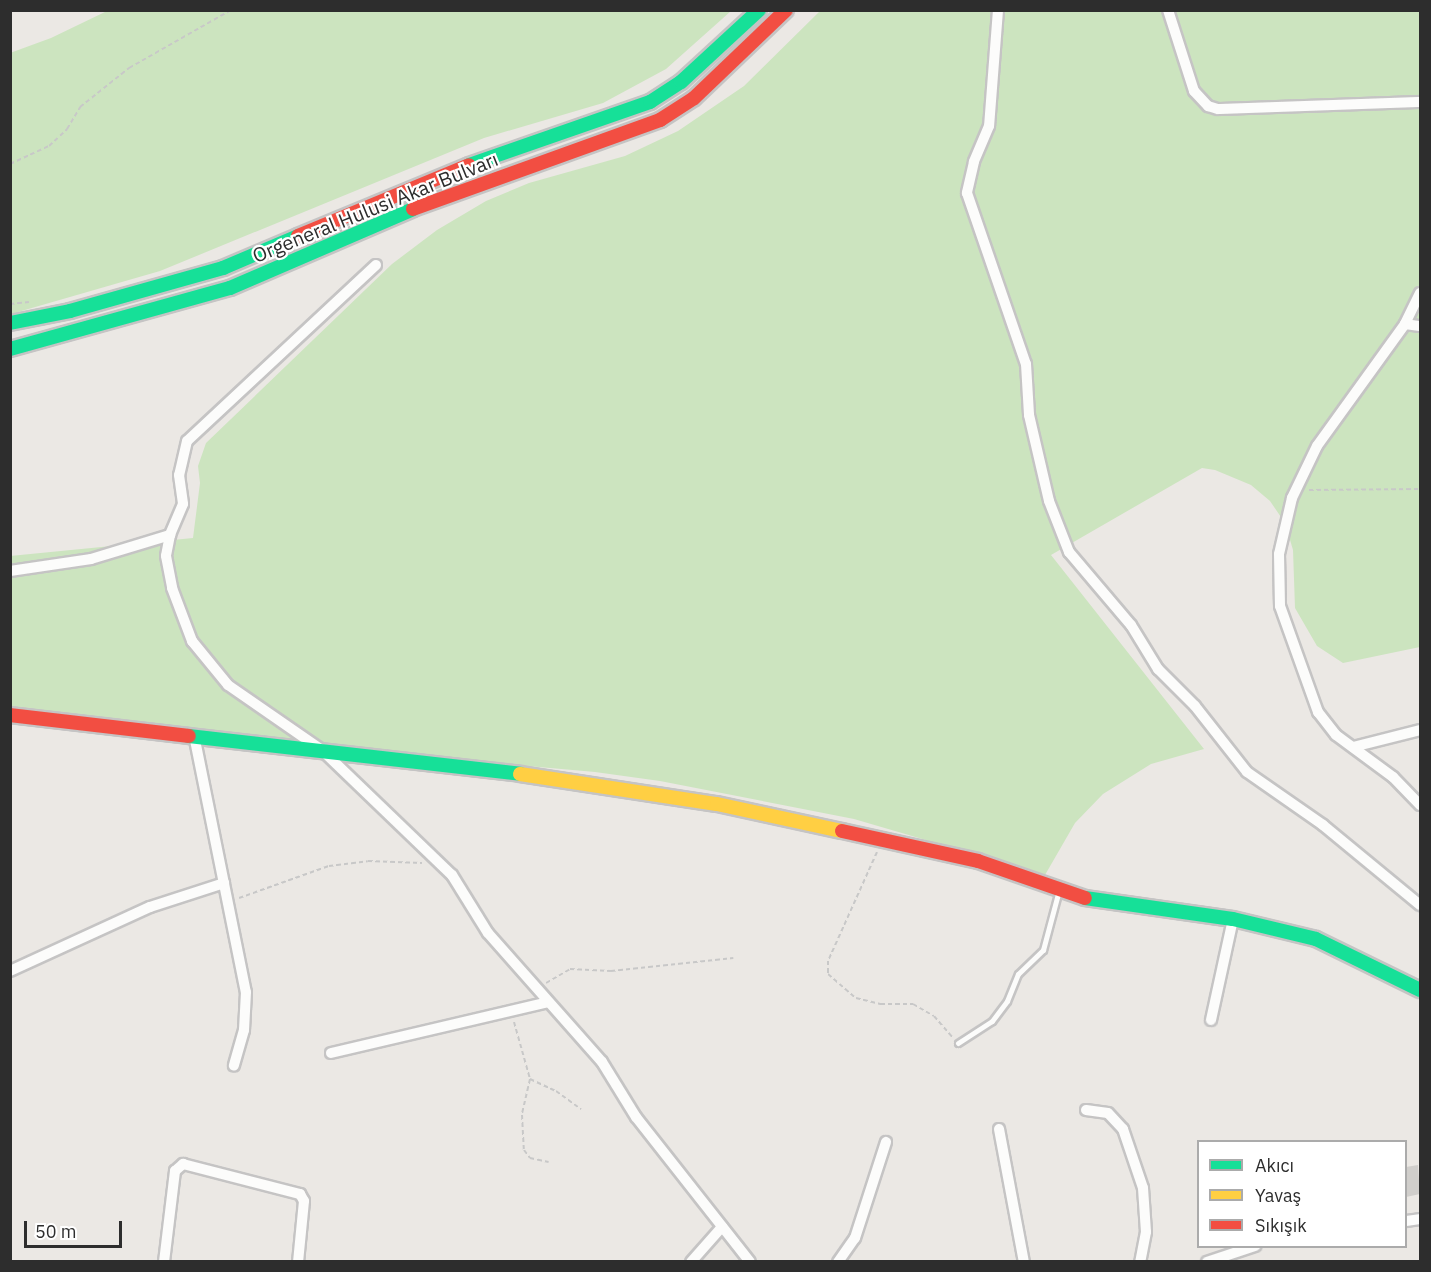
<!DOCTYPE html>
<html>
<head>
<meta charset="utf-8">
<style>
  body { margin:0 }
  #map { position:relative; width:1431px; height:1272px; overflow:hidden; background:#ebe8e4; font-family:"IBM Plex Sans",sans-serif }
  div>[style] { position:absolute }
  .green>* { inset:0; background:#cce4bf }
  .building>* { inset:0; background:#d0cecb }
  .path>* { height:2px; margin-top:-1px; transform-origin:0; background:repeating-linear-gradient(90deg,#c8c8c8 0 4.5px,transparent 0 7.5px) }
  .roads { filter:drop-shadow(2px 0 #c5c4c4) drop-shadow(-2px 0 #c5c4c4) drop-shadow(0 2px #c5c4c4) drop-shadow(0 -2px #c5c4c4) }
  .lane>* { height:5px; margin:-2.5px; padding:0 2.5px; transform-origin:2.5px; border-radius:2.5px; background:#fcfcfb }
  .street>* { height:10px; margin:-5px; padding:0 5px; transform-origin:5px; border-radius:5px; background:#fcfcfb }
  .fast>* { height:14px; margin:-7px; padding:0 7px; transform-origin:7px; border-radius:7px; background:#16e098 }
  .slow>* { height:14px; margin:-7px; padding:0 7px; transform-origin:7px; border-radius:7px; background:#ffcf43 }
  .jam>* { height:14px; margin:-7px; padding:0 7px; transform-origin:7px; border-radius:7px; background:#f24e42 }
  span { translate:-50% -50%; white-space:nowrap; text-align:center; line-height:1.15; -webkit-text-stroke:4.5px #fff; paint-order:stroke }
  .street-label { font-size:20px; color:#2d2d2d }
  .frame { position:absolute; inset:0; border:12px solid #2d2d2d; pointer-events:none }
  .legend { position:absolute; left:1197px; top:1140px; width:210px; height:108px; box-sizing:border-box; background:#fff; border:2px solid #ababab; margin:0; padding:8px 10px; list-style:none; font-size:18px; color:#2d2d2d }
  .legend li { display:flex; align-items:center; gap:12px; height:30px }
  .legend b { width:30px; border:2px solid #ababab }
  .scale { position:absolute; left:24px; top:1221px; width:98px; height:27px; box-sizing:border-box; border:3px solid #2d2d2d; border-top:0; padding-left:8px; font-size:18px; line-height:21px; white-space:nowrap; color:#2d2d2d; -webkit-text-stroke:4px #fff; paint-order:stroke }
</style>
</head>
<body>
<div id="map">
  <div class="green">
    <i style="clip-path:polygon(107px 11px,731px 11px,666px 69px,603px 103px,484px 138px,160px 271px,11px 314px,10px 53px,51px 38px)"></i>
    <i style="clip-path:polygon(820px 11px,1420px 11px,1420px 647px,1343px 663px,1317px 646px,1295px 608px,1293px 550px,1285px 523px,1270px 501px,1251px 485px,1215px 470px,1202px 468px,1051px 555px,1204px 749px,1151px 764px,1103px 794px,1075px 823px,1045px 875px,854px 819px,660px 781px,595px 772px,11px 720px,10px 556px,193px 538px,200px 483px,198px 466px,206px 443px,392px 264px,437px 230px,486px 201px,529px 183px,625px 156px,678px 131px,744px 86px)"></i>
  </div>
  <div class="building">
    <i style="clip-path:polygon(1418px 1165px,1420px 1194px,1406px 1197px,1406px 1167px)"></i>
  </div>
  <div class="path">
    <i style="left:10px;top:164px;width:43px;rotate:-24.8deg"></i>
    <i style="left:49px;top:146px;width:25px;rotate:-43deg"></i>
    <i style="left:67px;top:129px;width:26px;rotate:-59deg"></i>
    <i style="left:80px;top:107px;width:63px;rotate:-38.5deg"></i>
    <i style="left:129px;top:68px;width:117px;rotate:-29.6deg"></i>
    <i style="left:10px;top:304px;width:19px;rotate:-6deg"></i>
    <i style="left:1309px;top:490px;width:111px;rotate:-0.5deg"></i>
    <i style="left:877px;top:852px;width:120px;rotate:114.2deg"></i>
    <i style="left:828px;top:961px;width:13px;rotate:90deg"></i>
    <i style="left:828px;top:974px;width:37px;rotate:41deg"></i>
    <i style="left:856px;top:998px;width:25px;rotate:14deg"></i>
    <i style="left:880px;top:1004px;width:33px"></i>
    <i style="left:913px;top:1004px;width:24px;rotate:30deg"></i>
    <i style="left:934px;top:1016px;width:28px;rotate:49deg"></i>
    <i style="left:239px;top:898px;width:96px;rotate:-19.6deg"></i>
    <i style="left:329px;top:866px;width:39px;rotate:-7deg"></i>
    <i style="left:368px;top:861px;width:54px;rotate:2.1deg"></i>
    <i style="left:546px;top:983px;width:28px;rotate:-30deg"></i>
    <i style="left:570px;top:969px;width:41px;rotate:2.8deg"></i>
    <i style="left:611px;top:971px;width:123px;rotate:-6.1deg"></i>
    <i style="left:514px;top:1022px;width:59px;rotate:74.3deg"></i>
    <i style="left:530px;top:1079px;width:37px;rotate:103deg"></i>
    <i style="left:522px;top:1115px;width:35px;rotate:87deg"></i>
    <i style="left:524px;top:1150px;width:10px;rotate:53deg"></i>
    <i style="left:530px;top:1158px;width:19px;rotate:12deg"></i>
    <i style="left:530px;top:1079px;width:29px;rotate:25deg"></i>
    <i style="left:556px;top:1091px;width:31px;rotate:36deg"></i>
  </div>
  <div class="roads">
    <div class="lane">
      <i style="left:958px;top:1043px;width:40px;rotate:-32.9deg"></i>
      <i style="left:992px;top:1021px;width:25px;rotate:-53deg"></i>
      <i style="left:1007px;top:1001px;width:29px;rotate:-68deg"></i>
      <i style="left:1018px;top:974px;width:35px;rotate:-44deg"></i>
      <i style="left:1043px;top:950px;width:62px;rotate:-75.1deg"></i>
    </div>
    <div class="street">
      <i style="left:998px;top:10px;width:116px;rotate:94.4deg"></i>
      <i style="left:989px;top:126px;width:39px;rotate:113deg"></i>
      <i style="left:974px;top:162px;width:32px;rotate:103deg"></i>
      <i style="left:967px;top:193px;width:181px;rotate:71deg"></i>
      <i style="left:1026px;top:364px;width:51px;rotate:86.6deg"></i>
      <i style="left:1029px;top:415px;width:88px;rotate:76.9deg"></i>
      <i style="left:1049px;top:501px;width:55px;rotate:68.6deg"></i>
      <i style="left:1069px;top:552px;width:96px;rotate:49.7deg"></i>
      <i style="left:1131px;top:625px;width:52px;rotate:58.5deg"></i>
      <i style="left:1158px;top:669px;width:52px;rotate:45deg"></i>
      <i style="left:1195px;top:706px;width:84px;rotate:51.8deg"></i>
      <i style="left:1247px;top:772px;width:93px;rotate:34.9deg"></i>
      <i style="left:1323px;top:825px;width:126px;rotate:39.5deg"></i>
      <i style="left:1168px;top:10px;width:85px;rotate:72.2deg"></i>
      <i style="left:1194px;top:91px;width:21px;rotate:47deg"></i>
      <i style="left:1208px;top:106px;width:10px;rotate:17deg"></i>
      <i style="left:1218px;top:109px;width:202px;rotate:-2deg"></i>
      <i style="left:376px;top:265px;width:258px;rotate:137deg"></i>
      <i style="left:187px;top:441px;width:35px;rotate:103deg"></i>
      <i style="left:179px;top:475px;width:29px;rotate:82deg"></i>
      <i style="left:183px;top:504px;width:34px;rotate:113deg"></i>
      <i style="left:170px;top:535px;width:21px;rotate:101deg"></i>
      <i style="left:166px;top:556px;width:33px;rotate:79deg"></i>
      <i style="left:172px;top:588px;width:57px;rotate:69.3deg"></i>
      <i style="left:192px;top:641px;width:57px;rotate:50.7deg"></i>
      <i style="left:228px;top:685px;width:114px;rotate:34.7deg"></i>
      <i style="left:322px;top:750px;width:180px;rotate:43.9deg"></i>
      <i style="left:452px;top:875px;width:68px;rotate:58.2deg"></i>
      <i style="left:488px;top:933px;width:172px;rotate:48.5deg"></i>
      <i style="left:602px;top:1062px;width:65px;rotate:58.3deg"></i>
      <i style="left:636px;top:1117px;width:184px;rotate:51.8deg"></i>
      <i style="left:1420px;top:293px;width:34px;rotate:116deg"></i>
      <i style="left:1405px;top:324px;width:150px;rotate:125.8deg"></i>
      <i style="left:1317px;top:446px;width:58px;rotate:115.7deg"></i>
      <i style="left:1292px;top:498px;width:57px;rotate:103.1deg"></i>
      <i style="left:1279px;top:554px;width:52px;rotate:88.9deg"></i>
      <i style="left:1280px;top:606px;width:113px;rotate:70.3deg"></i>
      <i style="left:1318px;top:712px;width:29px;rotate:52deg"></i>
      <i style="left:1336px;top:735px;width:71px;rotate:36.4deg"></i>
      <i style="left:1393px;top:777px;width:39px;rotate:46deg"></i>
      <i style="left:1405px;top:324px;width:15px;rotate:8deg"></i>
      <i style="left:10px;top:571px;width:82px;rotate:-8.4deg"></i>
      <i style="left:91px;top:559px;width:83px;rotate:-16.9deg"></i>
      <i style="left:194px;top:735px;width:262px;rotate:78.6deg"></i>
      <i style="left:246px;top:992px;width:38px;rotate:93deg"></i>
      <i style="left:244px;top:1030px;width:37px;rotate:106deg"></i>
      <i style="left:1353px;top:747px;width:69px;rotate:-14.2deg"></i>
      <i style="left:10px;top:971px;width:154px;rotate:-24.6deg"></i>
      <i style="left:150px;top:907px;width:78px;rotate:-18deg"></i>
      <i style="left:1211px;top:1020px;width:103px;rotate:-77.7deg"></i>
      <i style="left:331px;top:1053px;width:223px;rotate:-13.2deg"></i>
      <i style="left:1086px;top:1110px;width:22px;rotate:8deg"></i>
      <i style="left:1108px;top:1113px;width:22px;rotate:47deg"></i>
      <i style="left:1123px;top:1129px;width:62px;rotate:71.3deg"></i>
      <i style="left:1143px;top:1188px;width:44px;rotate:86.1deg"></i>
      <i style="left:1146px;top:1232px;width:31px;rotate:101deg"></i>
      <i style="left:999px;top:1129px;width:135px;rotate:79.4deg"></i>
      <i style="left:1406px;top:1221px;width:14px;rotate:-8deg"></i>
      <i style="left:164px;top:1262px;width:92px;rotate:-83.1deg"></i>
      <i style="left:175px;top:1171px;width:11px;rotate:-41deg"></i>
      <i style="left:183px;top:1164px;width:121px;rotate:14.4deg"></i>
      <i style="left:300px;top:1194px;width:8px;rotate:60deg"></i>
      <i style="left:304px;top:1201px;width:61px;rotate:95.6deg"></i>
      <i style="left:691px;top:1262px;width:47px;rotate:-48.5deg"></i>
      <i style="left:838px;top:1262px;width:29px;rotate:-55deg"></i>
      <i style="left:855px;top:1238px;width:101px;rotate:-72.1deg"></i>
      <i style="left:1207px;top:1262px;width:51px;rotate:-18.4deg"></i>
    </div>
    <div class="fast">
      <i style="left:469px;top:165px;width:192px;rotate:-19.2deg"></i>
      <i style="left:650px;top:102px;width:37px;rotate:-33deg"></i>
      <i style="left:681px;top:82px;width:106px;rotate:-42.7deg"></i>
      <i style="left:10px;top:323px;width:61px;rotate:-11.3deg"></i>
      <i style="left:70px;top:311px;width:159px;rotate:-15.7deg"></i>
      <i style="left:223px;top:268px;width:82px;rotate:-23.1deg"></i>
      <i style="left:10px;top:349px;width:228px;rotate:-15.5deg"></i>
      <i style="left:230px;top:288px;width:199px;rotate:-23.3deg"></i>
      <i style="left:189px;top:736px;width:333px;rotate:6.5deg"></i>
      <i style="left:1085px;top:898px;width:149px;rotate:8.1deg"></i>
      <i style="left:1233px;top:919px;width:85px;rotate:13.5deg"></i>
      <i style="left:1316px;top:939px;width:116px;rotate:26.1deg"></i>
    </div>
    <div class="slow">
      <i style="left:520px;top:774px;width:199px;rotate:8.7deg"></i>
      <i style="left:717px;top:804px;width:128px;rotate:12.2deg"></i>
    </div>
    <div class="jam">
      <i style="left:413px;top:209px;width:263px;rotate:-19.8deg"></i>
      <i style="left:660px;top:120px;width:40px;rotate:-32.9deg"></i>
      <i style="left:694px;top:98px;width:127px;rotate:-43.7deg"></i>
      <i style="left:298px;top:236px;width:185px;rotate:-22.5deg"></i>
      <i style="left:10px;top:715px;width:180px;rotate:6.7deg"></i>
      <i style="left:842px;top:831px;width:139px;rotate:12.4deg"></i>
      <i style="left:978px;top:861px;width:113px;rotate:19.1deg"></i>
    </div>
  </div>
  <div class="street-label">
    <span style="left:375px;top:207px;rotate:-22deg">Orgeneral Hulusi Akar Bulvarı</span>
  </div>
  <div class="frame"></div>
  <ul class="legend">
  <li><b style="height:8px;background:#16e098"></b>Akıcı</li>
  <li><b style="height:8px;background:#ffcf43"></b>Yavaş</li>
  <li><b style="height:8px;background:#f24e42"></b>Sıkışık</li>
  </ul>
  <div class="scale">50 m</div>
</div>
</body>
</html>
